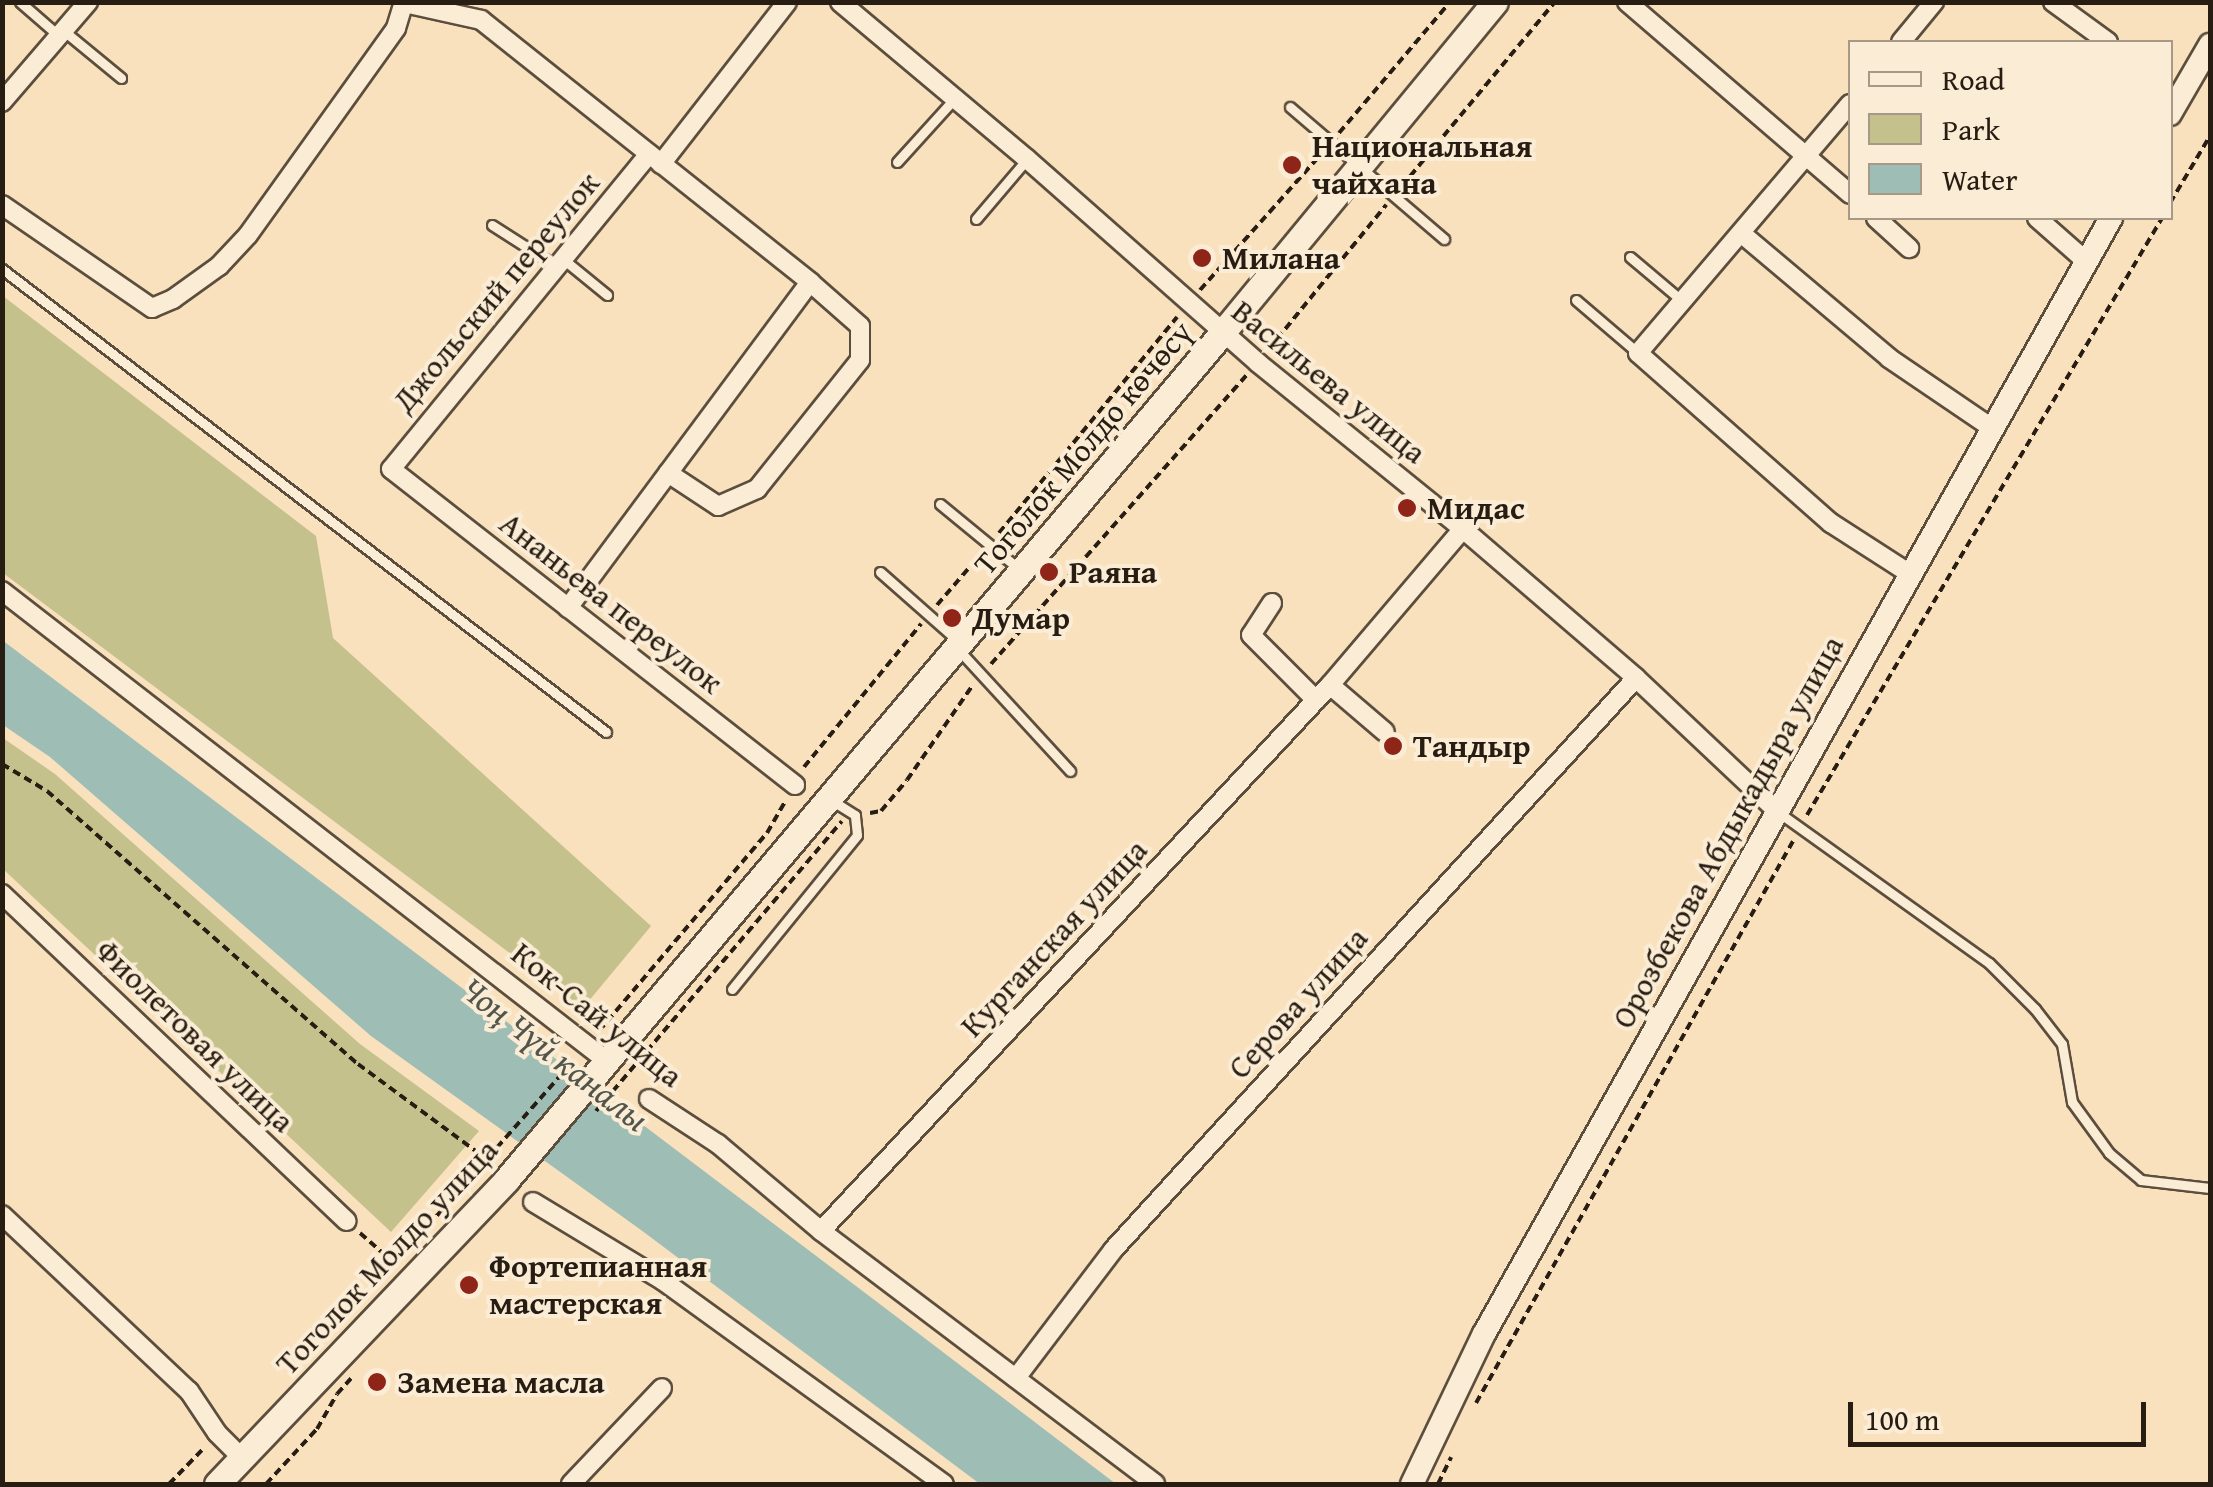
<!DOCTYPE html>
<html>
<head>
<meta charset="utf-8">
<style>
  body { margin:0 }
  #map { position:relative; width:2213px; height:1487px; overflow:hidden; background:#f9e1be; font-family:"Gentium Book Plus",serif }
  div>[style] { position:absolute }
  .green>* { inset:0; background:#c5c18c }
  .water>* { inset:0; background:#9ebdb5 }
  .path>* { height:4px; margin-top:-2px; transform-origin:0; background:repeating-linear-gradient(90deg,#281d12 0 8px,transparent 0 13px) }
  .roads { filter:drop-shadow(2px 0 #5c4e3d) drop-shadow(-2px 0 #5c4e3d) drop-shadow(0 2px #5c4e3d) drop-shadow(0 -2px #5c4e3d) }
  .service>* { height:9px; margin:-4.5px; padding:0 4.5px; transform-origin:4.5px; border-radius:4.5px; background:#fbecd5 }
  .minor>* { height:18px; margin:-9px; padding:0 9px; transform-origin:9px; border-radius:9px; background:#fbecd5 }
  .tertiary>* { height:22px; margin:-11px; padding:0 11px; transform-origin:11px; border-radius:11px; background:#fbecd5 }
  .secondary>* { height:25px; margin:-12.5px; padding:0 12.5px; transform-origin:12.5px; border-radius:12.5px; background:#fbecd5 }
  .dots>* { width:28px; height:28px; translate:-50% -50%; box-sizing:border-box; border:5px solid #fbecd5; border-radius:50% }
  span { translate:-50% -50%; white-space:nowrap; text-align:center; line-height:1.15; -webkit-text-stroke:8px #fbecd5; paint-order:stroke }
  .poi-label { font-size:32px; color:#281d12; font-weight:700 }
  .left { translate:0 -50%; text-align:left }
  .street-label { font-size:32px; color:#281d12 }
  .water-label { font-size:35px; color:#51554b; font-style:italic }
  .frame { position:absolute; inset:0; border:5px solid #281d12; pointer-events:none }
  .legend { position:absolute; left:1848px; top:40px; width:325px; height:180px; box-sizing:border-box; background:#fbecd5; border:2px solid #a79987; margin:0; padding:12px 18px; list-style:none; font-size:30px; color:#281d12 }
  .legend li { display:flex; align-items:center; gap:20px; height:50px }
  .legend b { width:50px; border:2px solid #a79987 }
  .scale { position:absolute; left:1848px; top:1402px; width:298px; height:45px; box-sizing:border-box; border:5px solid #281d12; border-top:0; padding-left:12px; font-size:30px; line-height:35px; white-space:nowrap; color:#281d12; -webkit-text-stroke:8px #fbecd5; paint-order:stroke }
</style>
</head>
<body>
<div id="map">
  <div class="green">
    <i style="clip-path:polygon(3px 296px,316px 536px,333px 638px,651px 926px,583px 1008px,3px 573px)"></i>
    <i style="clip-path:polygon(3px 738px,55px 774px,360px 1044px,479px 1131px,391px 1232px,3px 869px)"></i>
  </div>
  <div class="water">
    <i style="clip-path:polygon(2px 640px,889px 1311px,1116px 1484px,980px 1484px,641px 1230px,371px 1036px,50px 757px,3px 725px)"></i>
  </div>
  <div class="path">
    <i style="left:1339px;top:133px;width:172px;rotate:-49.7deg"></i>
    <i style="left:1402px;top:186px;width:239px;rotate:-50.3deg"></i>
    <i style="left:2170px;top:203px;width:78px;rotate:-59.2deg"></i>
    <i style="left:1200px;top:290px;width:185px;rotate:-48.3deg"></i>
    <i style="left:1269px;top:349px;width:186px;rotate:-50.9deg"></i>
    <i style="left:999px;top:533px;width:280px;rotate:-50.5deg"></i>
    <i style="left:937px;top:605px;width:66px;rotate:-49.3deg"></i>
    <i style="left:991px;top:664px;width:386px;rotate:-48.5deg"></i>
    <i style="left:2px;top:764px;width:52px;rotate:31deg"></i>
    <i style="left:47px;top:791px;width:414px;rotate:41.3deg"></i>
    <i style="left:358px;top:1064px;width:163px;rotate:36.5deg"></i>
    <i style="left:804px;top:767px;width:185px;rotate:-50.7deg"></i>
    <i style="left:870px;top:813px;width:11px;rotate:-10deg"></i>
    <i style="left:881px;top:811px;width:40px;rotate:-50deg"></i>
    <i style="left:907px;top:780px;width:114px;rotate:-55.3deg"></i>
    <i style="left:1807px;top:815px;width:695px;rotate:-59.26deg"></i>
    <i style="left:599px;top:1031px;width:260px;rotate:-49.7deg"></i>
    <i style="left:767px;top:833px;width:36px;rotate:-60deg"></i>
    <i style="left:596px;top:1111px;width:380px;rotate:-49.7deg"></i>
    <i style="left:360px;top:1233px;width:45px;rotate:41.4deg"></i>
    <i style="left:411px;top:1245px;width:245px;rotate:-48.6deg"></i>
    <i style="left:1476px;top:1403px;width:645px;rotate:-60.57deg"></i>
    <i style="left:169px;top:1484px;width:50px;rotate:-45.8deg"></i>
    <i style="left:266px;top:1484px;width:75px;rotate:-47.2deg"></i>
    <i style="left:317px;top:1429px;width:40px;rotate:-60.3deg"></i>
    <i style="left:337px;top:1394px;width:24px;rotate:-48deg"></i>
    <i style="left:1438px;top:1484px;width:30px;rotate:-64deg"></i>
  </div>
  <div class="roads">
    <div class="service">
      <i style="left:20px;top:2px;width:52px;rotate:41.1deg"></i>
      <i style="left:64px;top:31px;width:74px;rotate:39.5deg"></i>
      <i style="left:1290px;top:107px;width:203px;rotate:40.6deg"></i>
      <i style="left:897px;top:162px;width:86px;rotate:-47.8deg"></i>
      <i style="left:976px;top:219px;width:79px;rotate:-49.6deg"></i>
      <i style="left:492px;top:225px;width:76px;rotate:32.6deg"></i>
      <i style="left:1630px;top:257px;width:67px;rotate:40.1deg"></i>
      <i style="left:563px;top:259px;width:57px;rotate:39.3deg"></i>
      <i style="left:2px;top:269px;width:761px;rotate:37.47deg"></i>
      <i style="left:1576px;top:300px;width:82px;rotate:40.5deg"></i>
      <i style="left:940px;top:504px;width:102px;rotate:39.4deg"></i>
      <i style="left:880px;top:572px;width:101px;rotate:41.4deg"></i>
      <i style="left:957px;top:648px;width:167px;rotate:47.4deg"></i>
      <i style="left:1778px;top:812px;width:259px;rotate:35.6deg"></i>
      <i style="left:1989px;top:963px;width:65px;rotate:45deg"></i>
      <i style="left:2035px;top:1009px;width:44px;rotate:52.4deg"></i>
      <i style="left:2062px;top:1044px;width:59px;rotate:80.2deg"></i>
      <i style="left:2072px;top:1102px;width:63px;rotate:54deg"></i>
      <i style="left:2109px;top:1153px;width:42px;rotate:40.2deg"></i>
      <i style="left:2141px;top:1180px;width:69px;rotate:6.6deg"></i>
      <i style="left:732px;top:989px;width:198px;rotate:-50.9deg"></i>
      <i style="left:857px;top:835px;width:20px;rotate:-96deg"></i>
      <i style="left:855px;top:815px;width:28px;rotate:-148deg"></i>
    </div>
    <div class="minor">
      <i style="left:840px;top:2px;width:244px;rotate:40deg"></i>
      <i style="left:1027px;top:159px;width:308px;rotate:41.4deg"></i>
      <i style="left:1258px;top:363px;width:264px;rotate:39deg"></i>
      <i style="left:1463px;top:529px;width:228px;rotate:40.7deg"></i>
      <i style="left:1636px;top:678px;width:194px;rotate:43.3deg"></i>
      <i style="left:1627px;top:2px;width:294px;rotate:40.7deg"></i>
      <i style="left:2053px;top:2px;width:68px;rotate:36deg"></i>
      <i style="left:404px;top:3px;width:79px;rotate:12.4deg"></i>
      <i style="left:481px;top:20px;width:421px;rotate:38.5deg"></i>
      <i style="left:810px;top:282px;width:406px;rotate:126.6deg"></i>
      <i style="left:1901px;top:42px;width:52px;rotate:-50.5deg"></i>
      <i style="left:2px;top:102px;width:132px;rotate:-49.3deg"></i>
      <i style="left:1850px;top:104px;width:327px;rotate:130.4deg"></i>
      <i style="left:1638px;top:353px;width:257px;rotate:41.4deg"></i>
      <i style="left:1831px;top:523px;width:94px;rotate:32.8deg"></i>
      <i style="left:649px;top:154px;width:407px;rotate:129.3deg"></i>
      <i style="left:391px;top:469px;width:513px;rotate:38.03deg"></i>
      <i style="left:661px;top:164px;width:205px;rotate:-52.1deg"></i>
      <i style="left:2px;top:205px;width:182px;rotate:34.5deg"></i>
      <i style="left:152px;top:308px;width:23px;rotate:-23deg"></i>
      <i style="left:173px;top:299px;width:57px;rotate:-35.7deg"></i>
      <i style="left:219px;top:266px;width:42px;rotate:-46.9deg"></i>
      <i style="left:248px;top:235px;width:254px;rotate:-54.4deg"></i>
      <i style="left:396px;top:28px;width:27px;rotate:-73deg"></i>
      <i style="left:1876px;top:218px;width:45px;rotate:42.3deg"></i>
      <i style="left:2037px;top:218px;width:65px;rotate:41.3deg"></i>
      <i style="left:1742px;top:234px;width:192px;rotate:40.1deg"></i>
      <i style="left:1889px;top:358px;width:125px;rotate:34.2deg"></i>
      <i style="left:668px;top:473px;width:60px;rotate:33.4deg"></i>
      <i style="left:718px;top:506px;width:43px;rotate:-23.6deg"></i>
      <i style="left:757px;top:489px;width:165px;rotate:-51.4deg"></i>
      <i style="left:860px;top:360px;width:34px;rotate:-90deg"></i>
      <i style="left:860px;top:326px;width:67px;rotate:-138.7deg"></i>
      <i style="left:2px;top:591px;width:766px;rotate:37.84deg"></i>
      <i style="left:1272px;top:603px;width:38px;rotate:123deg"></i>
      <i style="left:1251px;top:635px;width:92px;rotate:45deg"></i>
      <i style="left:1330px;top:685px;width:205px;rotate:-49.6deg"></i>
      <i style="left:2px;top:894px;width:475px;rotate:43.5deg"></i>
      <i style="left:649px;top:1099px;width:82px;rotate:33.1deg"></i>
      <i style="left:718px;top:1144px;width:135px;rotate:40.2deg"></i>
      <i style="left:821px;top:1231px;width:419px;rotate:37.1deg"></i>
      <i style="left:533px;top:1202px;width:151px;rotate:31.2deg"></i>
      <i style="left:662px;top:1280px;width:348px;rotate:35.9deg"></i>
      <i style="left:2px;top:1215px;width:257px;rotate:43.3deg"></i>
      <i style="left:189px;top:1391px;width:50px;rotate:56.3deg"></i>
      <i style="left:217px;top:1433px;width:35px;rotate:45deg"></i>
      <i style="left:821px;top:1231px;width:746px;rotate:-47.01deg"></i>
      <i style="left:1330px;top:685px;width:72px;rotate:40.5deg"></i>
      <i style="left:1016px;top:1378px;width:161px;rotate:-52.8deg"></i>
      <i style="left:1113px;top:1250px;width:775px;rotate:-47.56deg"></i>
      <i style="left:571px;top:1484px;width:132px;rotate:-46.5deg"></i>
    </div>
    <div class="tertiary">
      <i style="left:2170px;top:114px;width:80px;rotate:-59.9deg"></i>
      <i style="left:1412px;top:1484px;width:166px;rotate:-64.4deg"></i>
      <i style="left:1484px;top:1334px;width:1280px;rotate:-60.67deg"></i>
    </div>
    <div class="secondary">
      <i style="left:217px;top:1484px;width:421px;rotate:-46.4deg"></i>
      <i style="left:507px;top:1179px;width:1108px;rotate:-49.8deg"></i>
      <i style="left:1222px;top:333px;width:429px;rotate:-50.5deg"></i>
    </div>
  </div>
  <div class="dots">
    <i style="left:1292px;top:165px;background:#8f2418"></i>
    <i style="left:1202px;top:258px;background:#8f2418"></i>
    <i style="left:1407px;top:508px;background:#8f2418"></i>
    <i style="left:1049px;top:572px;background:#8f2418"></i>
    <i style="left:952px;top:618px;background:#8f2418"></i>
    <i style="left:1393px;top:746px;background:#8f2418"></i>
    <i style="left:469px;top:1285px;background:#8f2418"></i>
    <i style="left:377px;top:1382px;background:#8f2418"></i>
  </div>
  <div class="poi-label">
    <span class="left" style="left:1312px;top:165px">Национальная<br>чайхана</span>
    <span class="left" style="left:1222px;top:258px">Милана</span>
    <span class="left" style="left:1427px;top:508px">Мидас</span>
    <span class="left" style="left:1069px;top:572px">Раяна</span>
    <span class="left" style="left:972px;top:618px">Думар</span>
    <span class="left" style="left:1413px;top:746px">Тандыр</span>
    <span class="left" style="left:489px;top:1285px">Фортепианная<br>мастерская</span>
    <span class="left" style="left:397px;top:1382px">Замена масла</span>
  </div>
  <div class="street-label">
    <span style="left:496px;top:292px;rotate:-50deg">Джольский переулок</span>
    <span style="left:1329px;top:382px;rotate:39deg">Васильева улица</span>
    <span style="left:1083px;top:448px;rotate:-50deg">Тоголок Молдо көчөсү</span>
    <span style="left:611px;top:603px;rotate:38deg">Ананьева переулок</span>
    <span style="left:1728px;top:832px;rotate:-61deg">Орозбекова Абдыкадыра улица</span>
    <span style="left:1054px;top:938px;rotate:-47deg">Курганская улица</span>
    <span style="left:1298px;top:1003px;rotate:-48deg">Серова улица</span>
    <span style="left:597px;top:1015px;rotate:39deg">Кок-Сай улица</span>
    <span style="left:195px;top:1036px;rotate:44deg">Фиолетовая улица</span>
    <span style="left:387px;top:1257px;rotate:-47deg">Тоголок Молдо улица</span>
  </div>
  <div class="water-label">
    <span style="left:555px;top:1054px;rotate:38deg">Чоң Чүй каналы</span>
  </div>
  <div class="frame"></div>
  <ul class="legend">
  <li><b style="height:12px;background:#fbecd5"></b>Road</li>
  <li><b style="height:28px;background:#c5c18c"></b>Park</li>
  <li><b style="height:28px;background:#9ebdb5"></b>Water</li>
  </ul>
  <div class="scale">100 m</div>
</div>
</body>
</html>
